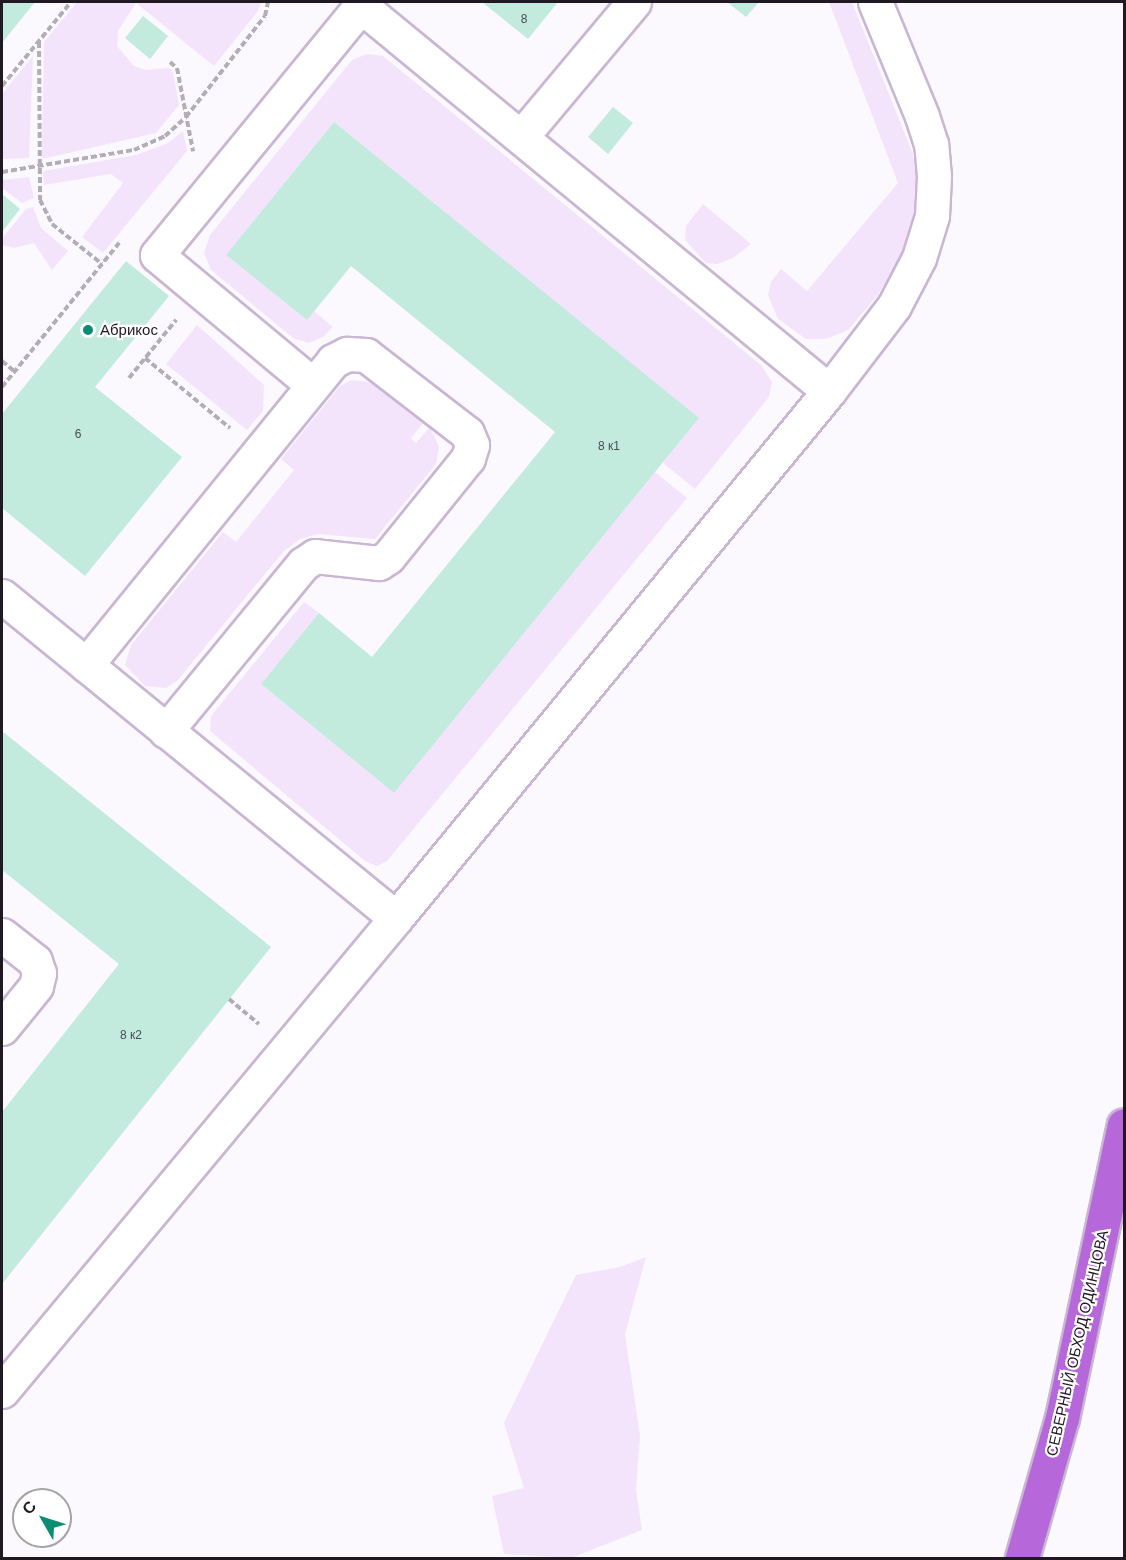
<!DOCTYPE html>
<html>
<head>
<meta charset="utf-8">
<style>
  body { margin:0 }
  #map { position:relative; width:1126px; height:1560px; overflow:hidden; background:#fbf8fe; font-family:Helvetica,sans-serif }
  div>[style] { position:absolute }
  .green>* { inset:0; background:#f3e4fb }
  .building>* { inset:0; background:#c2eadd }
  .path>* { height:4px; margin-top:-2px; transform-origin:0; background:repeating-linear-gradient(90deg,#b3aeb6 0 6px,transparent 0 9px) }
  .roads { filter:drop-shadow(2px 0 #c9b6d3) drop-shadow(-2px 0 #c9b6d3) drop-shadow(0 2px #c9b6d3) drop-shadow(0 -2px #c9b6d3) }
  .minor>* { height:33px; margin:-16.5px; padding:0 16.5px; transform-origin:16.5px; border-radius:16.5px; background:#fff }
  .highway>* { height:33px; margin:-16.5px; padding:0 16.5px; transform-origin:16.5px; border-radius:16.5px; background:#b668da }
  .dots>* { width:16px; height:16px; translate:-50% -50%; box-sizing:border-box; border:3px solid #fff; border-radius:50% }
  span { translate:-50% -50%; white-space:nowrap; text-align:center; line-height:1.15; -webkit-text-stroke:4.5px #fff; paint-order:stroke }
  .number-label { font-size:12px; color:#484d52 }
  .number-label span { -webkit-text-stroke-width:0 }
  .poi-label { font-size:15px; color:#201923 }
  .left { translate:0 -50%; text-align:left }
  .street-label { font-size:15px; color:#201923 }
  .frame { position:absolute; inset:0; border:3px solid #201923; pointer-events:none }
  .north { position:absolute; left:12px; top:1488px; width:60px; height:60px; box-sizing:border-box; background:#fff; border:2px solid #a6a3a7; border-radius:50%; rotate:309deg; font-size:16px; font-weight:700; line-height:24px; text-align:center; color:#201923 }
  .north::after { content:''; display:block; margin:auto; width:21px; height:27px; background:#0b8d73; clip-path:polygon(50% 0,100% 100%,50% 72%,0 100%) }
</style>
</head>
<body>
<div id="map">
  <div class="green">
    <i style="clip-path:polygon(77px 2px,261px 2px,258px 11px,214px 66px,136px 3px,118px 31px,117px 46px,134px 66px,146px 70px,169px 68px,173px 72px,179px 105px,156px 133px,42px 159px,44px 42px)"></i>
    <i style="clip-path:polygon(829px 2px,852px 2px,913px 154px,917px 186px,913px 219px,900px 258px,877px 296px,848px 330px,826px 339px,806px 339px,778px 319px,768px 295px,771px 282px,781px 269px,807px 291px,898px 183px)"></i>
    <i style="clip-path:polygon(367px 54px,383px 56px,761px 365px,772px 382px,769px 397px,695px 489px,663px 463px,698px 418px,334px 122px,226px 255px,307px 320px,314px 311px,333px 327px,323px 337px,308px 343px,293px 338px,211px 270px,204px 253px,210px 235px,352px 60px)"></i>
    <i style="clip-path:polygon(33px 56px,29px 158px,2px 159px,2px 94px)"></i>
    <i style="clip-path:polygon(183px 131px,187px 151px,103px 253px,82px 237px,123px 183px,111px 174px,44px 185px,43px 171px,136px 155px,168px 143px)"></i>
    <i style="clip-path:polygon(29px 177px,34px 198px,22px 203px,2px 188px,2px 180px)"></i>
    <i style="clip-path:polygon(703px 204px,751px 244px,733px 258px,717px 264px,706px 263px,685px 240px,686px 226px)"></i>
    <i style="clip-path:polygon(33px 207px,41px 228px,68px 251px,52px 270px,34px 243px,14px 248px,2px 245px,2px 239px,26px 209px)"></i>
    <i style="clip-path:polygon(197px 325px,264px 385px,263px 411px,247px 430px,166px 364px)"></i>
    <i style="clip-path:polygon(352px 380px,376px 383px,424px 422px,411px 438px,416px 443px,430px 427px,439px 447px,436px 464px,375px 539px,318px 534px,300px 539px,283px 552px,177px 681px,166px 688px,145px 686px,125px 665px,131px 645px,223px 532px,236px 542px,294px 470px,281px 459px,340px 386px)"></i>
    <i style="clip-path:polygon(655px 472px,687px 498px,387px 861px,377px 866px,365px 861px,210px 731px,211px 716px,304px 602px,319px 613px,261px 684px,394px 793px)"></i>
    <i style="clip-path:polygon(646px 1257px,625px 1334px,640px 1436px,636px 1490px,642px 1530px,571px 1558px,504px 1554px,492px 1496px,524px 1488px,504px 1423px,576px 1275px,620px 1267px)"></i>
  </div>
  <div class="building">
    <i style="clip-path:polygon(2px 2px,35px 2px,2px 43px)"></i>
    <i style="clip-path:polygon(482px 2px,558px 2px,528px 39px)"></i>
    <i style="clip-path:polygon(727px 2px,759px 2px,746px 17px)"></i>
    <i style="clip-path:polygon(143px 16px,168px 36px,150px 59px,125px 38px)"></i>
    <i style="clip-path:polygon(613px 107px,633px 123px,608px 154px,588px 137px)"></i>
    <i style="clip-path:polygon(334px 122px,699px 418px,394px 793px,261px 684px,319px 613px,372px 657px,555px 432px,351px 266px,307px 320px,226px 255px)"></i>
    <i style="clip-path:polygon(2px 194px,20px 209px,2px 232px)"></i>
    <i style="clip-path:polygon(126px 261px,169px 296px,95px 387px,182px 457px,85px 576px,2px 508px,2px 414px)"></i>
    <i style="clip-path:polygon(2px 731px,271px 947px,2px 1284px,2px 1112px,119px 964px,2px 870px)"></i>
  </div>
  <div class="path">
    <i style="left:39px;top:42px;width:158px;rotate:89.6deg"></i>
    <i style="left:40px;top:200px;width:27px;rotate:63deg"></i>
    <i style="left:52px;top:224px;width:64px;rotate:38.7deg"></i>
    <i style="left:170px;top:62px;width:9px;rotate:41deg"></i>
    <i style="left:177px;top:68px;width:85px;rotate:79.1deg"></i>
    <i style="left:2px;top:86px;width:109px;rotate:-50.6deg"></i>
    <i style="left:2px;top:172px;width:134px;rotate:-9.5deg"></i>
    <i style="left:134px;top:150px;width:34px;rotate:-24deg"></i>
    <i style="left:165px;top:136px;width:28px;rotate:-42deg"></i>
    <i style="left:186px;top:117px;width:128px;rotate:-52deg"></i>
    <i style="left:265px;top:16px;width:14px;rotate:-78deg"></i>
    <i style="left:145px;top:358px;width:110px;rotate:39.5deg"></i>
    <i style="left:2px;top:361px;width:16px;rotate:40deg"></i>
    <i style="left:129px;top:378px;width:75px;rotate:-51deg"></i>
    <i style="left:2px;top:387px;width:186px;rotate:-50.9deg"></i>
    <i style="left:229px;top:999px;width:39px;rotate:40deg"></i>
  </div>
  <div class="roads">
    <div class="minor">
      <i style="left:521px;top:137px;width:176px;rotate:-50.1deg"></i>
      <i style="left:313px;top:385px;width:203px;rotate:-140.2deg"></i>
      <i style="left:157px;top:255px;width:322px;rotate:-50.7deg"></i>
      <i style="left:361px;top:6px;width:606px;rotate:39.44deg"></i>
      <i style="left:2px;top:596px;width:509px;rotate:39.26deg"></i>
      <i style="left:86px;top:665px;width:392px;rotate:-50.9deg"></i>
      <i style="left:333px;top:361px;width:16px;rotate:-27deg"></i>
      <i style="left:347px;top:354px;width:19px;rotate:3deg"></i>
      <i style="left:366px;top:355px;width:128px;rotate:37.7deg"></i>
      <i style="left:467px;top:433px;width:13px;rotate:67deg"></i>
      <i style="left:472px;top:445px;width:14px;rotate:107deg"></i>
      <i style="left:468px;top:458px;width:127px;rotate:128.9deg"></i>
      <i style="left:388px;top:557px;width:11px;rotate:146deg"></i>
      <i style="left:379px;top:563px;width:64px;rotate:-173.8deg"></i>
      <i style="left:315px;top:556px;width:14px;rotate:146deg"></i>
      <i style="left:303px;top:564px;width:216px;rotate:129.4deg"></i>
      <i style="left:2px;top:935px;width:42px;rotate:38.2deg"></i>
      <i style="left:35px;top:961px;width:13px;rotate:72deg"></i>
      <i style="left:39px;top:973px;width:13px;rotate:103deg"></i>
      <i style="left:36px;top:986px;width:54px;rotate:129deg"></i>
      <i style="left:2px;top:1391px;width:616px;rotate:-50.21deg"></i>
      <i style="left:396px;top:918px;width:682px;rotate:-50.59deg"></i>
      <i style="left:829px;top:391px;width:107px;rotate:-52.6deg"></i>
      <i style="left:894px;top:306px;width:54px;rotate:-62.5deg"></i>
      <i style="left:919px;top:258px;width:44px;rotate:-72.8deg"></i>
      <i style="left:932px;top:216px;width:40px;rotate:-87.1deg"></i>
      <i style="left:934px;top:176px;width:32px;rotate:-95deg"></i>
      <i style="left:931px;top:144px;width:29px;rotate:-108deg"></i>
      <i style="left:922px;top:116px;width:123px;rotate:-112.4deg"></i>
    </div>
    <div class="highway">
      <i style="left:1022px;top:1558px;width:146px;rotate:-74.1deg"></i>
      <i style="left:1062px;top:1418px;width:299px;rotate:-78.1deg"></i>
    </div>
  </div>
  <div class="dots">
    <i style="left:88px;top:330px;background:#0b8d73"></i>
  </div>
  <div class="number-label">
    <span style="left:524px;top:20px">8</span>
    <span style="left:78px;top:435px">6</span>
    <span style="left:609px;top:447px">8 к1</span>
    <span style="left:131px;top:1036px">8 к2</span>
  </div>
  <div class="poi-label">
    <span class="left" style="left:100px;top:330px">Абрикос</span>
  </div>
  <div class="street-label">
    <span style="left:1077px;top:1343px;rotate:-77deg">СЕВЕРНЫЙ ОБХОД ОДИНЦОВА</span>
  </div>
  <div class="frame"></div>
  <div class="north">С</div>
</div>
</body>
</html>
